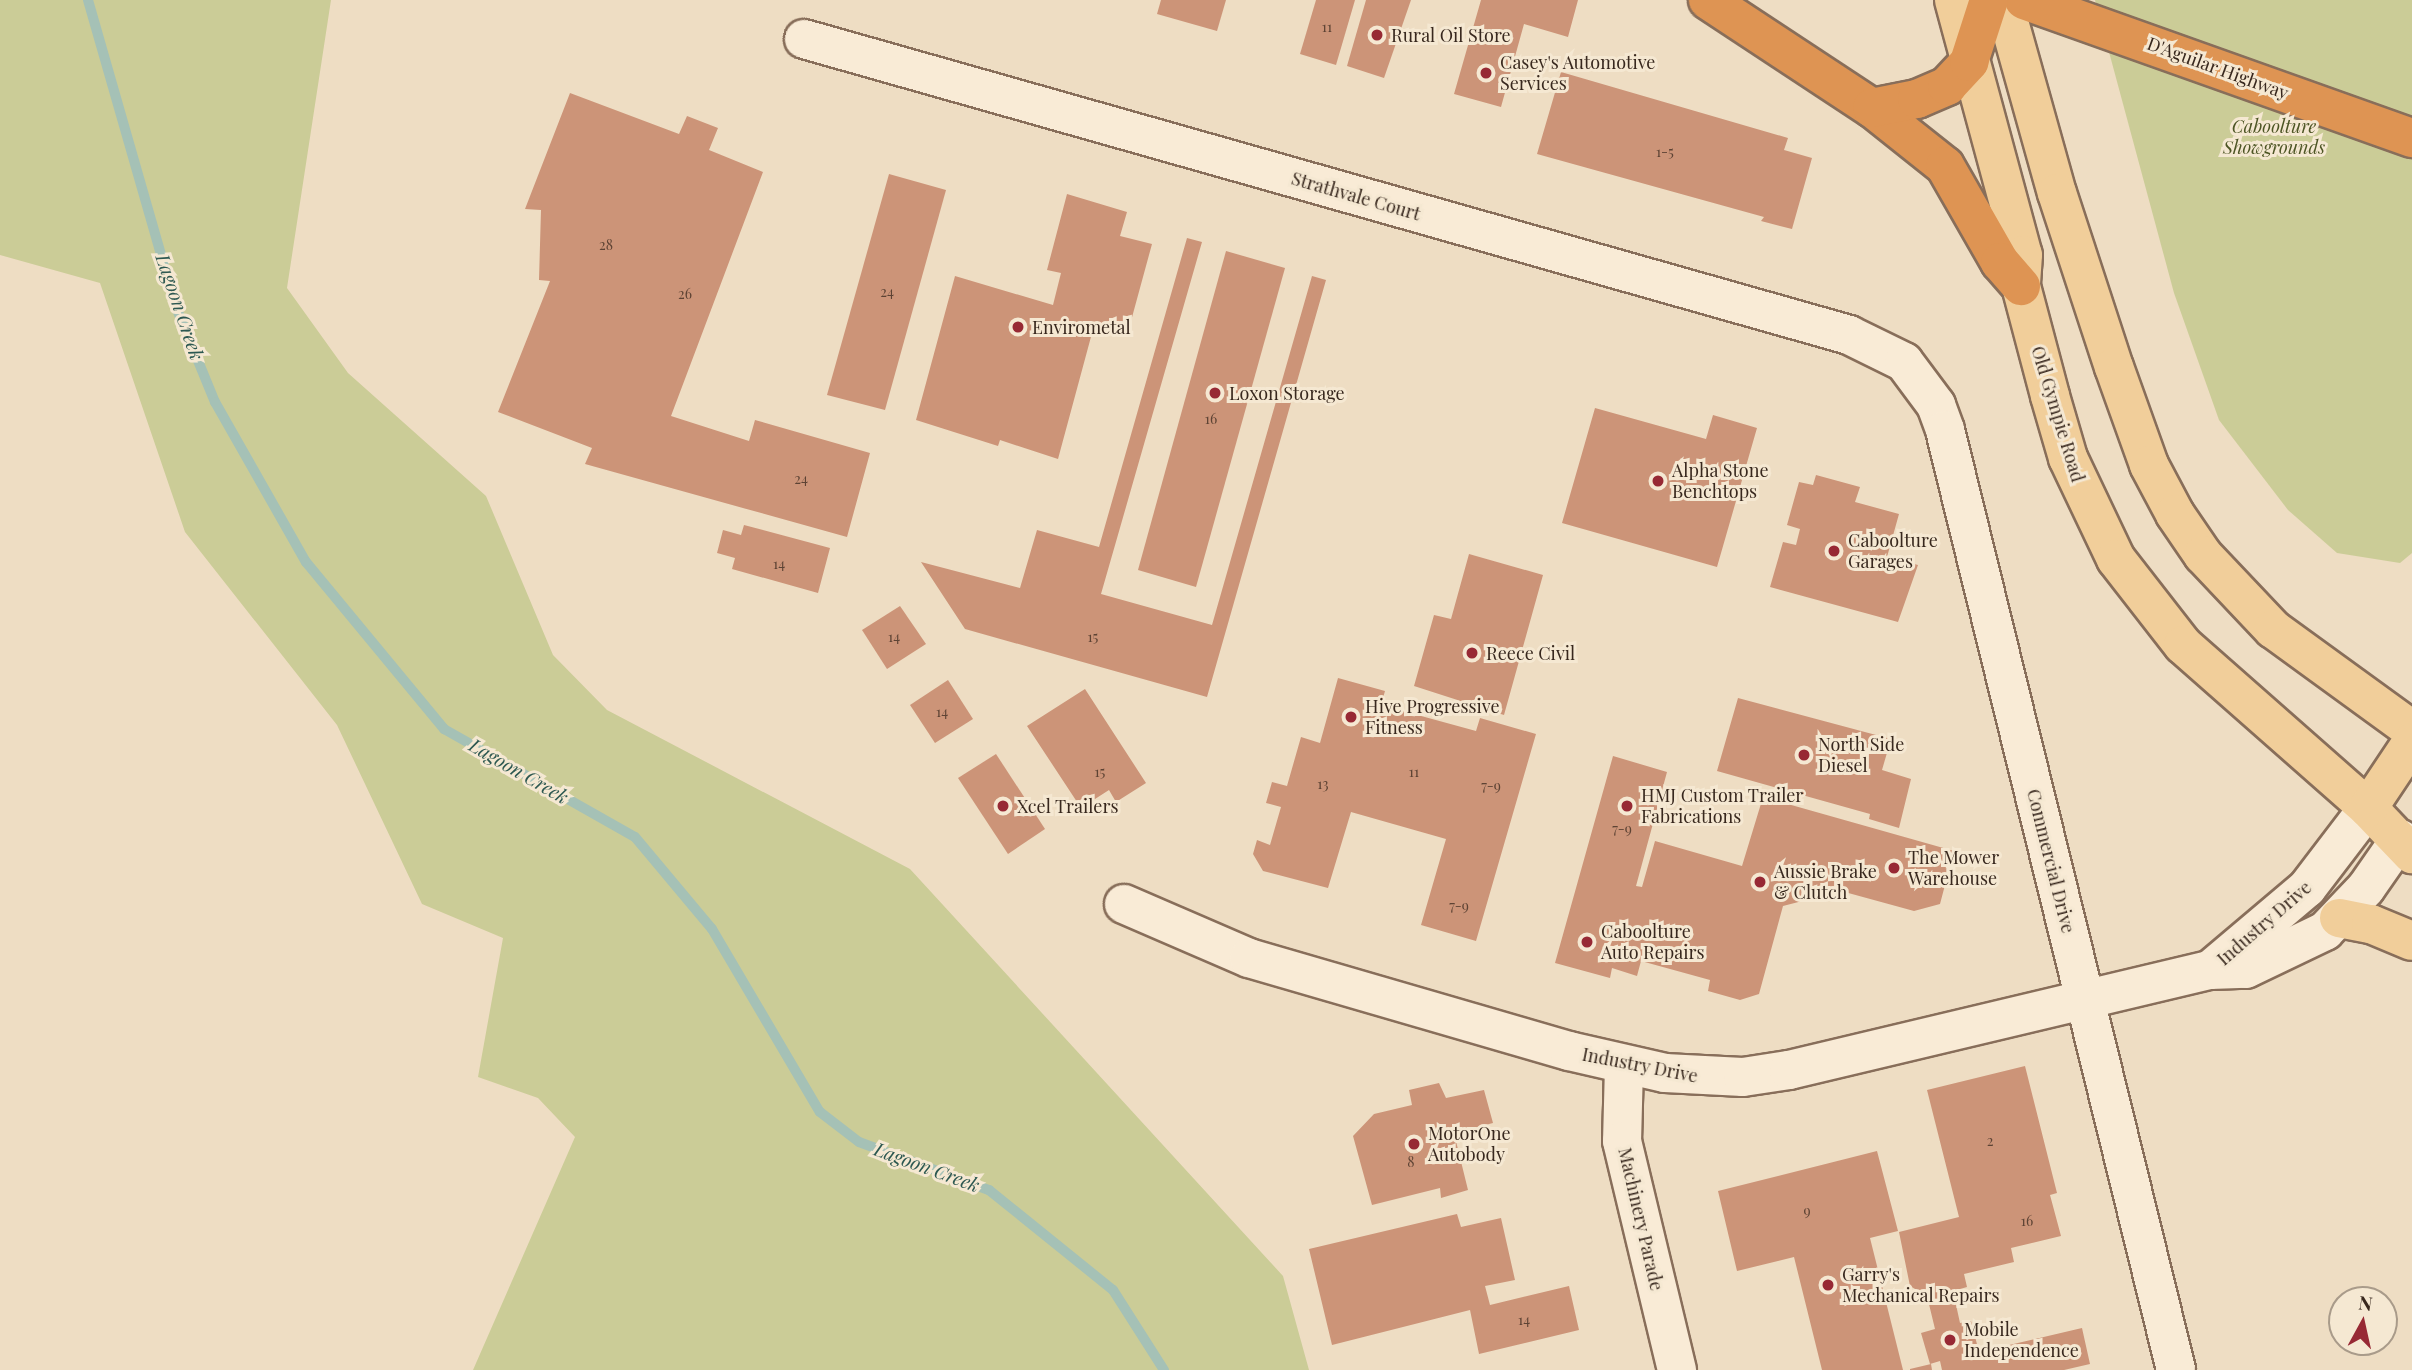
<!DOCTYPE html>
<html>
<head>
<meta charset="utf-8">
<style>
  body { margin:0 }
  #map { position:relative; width:2412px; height:1370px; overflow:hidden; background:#eeddc3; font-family:"Playfair Display",serif }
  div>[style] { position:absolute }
  .green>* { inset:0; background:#cbcc97 }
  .stream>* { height:10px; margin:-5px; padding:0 5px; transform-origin:5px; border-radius:5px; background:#a5c1b6 }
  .building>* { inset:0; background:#cc9478 }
  .roads { filter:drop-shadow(2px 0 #886e5a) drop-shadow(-2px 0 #886e5a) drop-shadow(0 2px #886e5a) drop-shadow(0 -2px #886e5a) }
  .minor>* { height:38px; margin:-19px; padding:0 19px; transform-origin:19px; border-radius:19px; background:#f9ebd6 }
  .major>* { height:38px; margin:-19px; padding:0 19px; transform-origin:19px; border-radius:19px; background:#f1ce9a }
  .highway>* { height:38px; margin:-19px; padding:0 19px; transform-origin:19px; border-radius:19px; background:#de9453 }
  .dots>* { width:19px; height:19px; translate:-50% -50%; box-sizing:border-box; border:4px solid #f5e8d2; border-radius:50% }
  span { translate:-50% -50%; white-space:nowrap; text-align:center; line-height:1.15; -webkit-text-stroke:6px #f5e8d2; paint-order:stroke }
  .number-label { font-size:14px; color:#5d4334 }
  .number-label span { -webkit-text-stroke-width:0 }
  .poi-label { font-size:18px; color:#38281e }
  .left { translate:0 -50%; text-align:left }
  .street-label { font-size:18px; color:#38281e }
  .park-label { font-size:18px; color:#4d5524; font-style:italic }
  .water-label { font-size:19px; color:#2d5851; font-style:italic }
  .north { position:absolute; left:2328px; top:1286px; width:70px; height:70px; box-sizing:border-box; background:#f5e8d2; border:2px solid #a99b8a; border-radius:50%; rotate:8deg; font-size:19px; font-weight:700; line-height:28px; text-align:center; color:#38281e }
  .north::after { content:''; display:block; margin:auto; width:24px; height:32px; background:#972934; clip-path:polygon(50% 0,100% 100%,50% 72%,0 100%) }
</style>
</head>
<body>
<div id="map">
  <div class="green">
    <i style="clip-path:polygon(0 0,331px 0,287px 288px,348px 373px,486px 496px,553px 655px,607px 710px,910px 869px,1283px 1276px,1309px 1370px,473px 1370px,575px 1137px,538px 1098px,478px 1077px,503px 938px,422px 904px,337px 725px,185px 532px,100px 283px,0 255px)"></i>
    <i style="clip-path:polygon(2095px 0,2412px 0,2412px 553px,2400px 563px,2337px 553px,2288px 510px,2219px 420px,2174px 293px)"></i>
  </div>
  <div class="stream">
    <i style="left:88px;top:0;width:319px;rotate:74deg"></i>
    <i style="left:176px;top:307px;width:103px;rotate:67.7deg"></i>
    <i style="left:215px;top:402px;width:184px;rotate:60.4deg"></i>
    <i style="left:306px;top:562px;width:217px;rotate:50.4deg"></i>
    <i style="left:444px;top:729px;width:219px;rotate:29.5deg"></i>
    <i style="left:635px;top:837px;width:120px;rotate:50.1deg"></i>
    <i style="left:712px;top:929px;width:212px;rotate:59.5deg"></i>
    <i style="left:820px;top:1112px;width:49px;rotate:37.6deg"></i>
    <i style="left:859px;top:1142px;width:139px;rotate:20.3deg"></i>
    <i style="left:989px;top:1190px;width:159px;rotate:38.9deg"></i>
    <i style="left:1113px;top:1290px;width:95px;rotate:57.5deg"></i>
  </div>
  <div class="building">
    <i style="clip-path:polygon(1161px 0,1226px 0,1217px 31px,1157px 14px)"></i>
    <i style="clip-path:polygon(1316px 0,1355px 0,1336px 65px,1300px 54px)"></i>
    <i style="clip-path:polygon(1366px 0,1411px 0,1384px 78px,1347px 66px)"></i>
    <i style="clip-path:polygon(1481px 0,1578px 0,1568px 37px,1524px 24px,1501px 107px,1454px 94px)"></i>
    <i style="clip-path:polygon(1561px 72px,1788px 138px,1784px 150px,1812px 158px,1792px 229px,1761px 221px,1764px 217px,1537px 154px)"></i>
    <i style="clip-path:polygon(570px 93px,679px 134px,687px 116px,718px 128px,709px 150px,763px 172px,671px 416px,749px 441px,755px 420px,870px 453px,847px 537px,585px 464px,592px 448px,498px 412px,550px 281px,539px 280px,541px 210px,525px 209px)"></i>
    <i style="clip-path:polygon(889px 174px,946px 190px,885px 410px,827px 395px)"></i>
    <i style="clip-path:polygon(1067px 194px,1127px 212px,1120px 236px,1152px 244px,1128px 332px,1095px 322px,1058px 459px,1000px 440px,998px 446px,916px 420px,955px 276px,1053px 305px,1061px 273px,1047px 270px)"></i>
    <i style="clip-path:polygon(1187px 238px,1202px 242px,1101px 594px,1212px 625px,1312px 276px,1326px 280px,1207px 697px,965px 629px,921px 562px,1020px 588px,1037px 530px,1099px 547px)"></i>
    <i style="clip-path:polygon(1226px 251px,1285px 268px,1196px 587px,1138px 570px)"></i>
    <i style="clip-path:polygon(1595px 408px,1706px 439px,1713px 415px,1757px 428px,1717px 567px,1562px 523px)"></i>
    <i style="clip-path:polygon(1816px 475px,1860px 487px,1855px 502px,1899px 514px,1887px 557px,1918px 565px,1898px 622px,1770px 587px,1783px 542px,1796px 545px,1800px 529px,1787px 525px,1799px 482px,1813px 485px)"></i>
    <i style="clip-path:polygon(744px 525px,830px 548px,818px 593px,732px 569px,735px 558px,717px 553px,723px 530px,741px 535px)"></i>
    <i style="clip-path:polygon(1469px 554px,1543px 575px,1504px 715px,1414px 686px,1434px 615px,1451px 619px)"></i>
    <i style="clip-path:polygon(900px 606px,926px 644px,887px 669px,862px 630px)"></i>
    <i style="clip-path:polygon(1338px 678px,1385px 691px,1381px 705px,1476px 731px,1480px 718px,1536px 734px,1476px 941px,1421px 925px,1446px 839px,1351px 812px,1328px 888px,1263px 871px,1253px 854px,1257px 840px,1270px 845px,1281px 807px,1266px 803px,1272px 782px,1287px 786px,1301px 737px,1320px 743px)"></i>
    <i style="clip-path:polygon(948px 680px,973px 719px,935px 743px,910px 705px)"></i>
    <i style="clip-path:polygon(1085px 689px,1146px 783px,1116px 802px,1109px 790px,1081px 808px,1027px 726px)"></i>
    <i style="clip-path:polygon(1738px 698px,1891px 739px,1882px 770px,1911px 779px,1899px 828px,1869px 819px,1870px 814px,1717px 771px)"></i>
    <i style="clip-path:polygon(996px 754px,1045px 829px,1008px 854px,958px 778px)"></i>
    <i style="clip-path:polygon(1613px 756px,1667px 772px,1636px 886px,1642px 887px,1655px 841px,1742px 866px,1763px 797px,1954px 851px,1940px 904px,1914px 911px,1841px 891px,1783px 906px,1759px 994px,1740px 1000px,1708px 991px,1710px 980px,1641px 961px,1637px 976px,1612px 968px,1610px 978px,1555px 963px)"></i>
    <i style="clip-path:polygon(2025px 1066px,2057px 1193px,2050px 1195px,2061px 1236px,2011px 1248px,2014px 1262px,1964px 1274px,1967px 1287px,1953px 1291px,1960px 1323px,1971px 1321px,1979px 1352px,2082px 1328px,2090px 1364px,2064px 1370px,1942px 1370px,1940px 1361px,1930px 1364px,1921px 1333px,1935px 1329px,1927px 1296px,1910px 1286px,1899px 1232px,1959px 1217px,1927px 1090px)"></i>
    <i style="clip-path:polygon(1439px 1083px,1446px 1098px,1484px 1090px,1493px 1123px,1454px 1133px,1468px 1190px,1441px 1198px,1440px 1188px,1372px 1205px,1353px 1136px,1374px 1114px,1412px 1105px,1409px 1090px)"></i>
    <i style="clip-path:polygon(1877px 1151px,1898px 1231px,1870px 1238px,1903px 1370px,1822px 1370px,1794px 1257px,1737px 1271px,1718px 1191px)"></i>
    <i style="clip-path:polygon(1457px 1214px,1461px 1227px,1501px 1218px,1515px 1280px,1485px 1286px,1490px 1305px,1569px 1286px,1579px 1330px,1479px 1354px,1470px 1310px,1332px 1345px,1309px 1249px)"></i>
    <i style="clip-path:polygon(1931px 1364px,1932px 1370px,1910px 1370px,1910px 1369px)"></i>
  </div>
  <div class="roads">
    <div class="minor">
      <i style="left:804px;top:39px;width:1086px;rotate:15.81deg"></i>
      <i style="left:1849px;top:335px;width:61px;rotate:26.1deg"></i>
      <i style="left:1904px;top:362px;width:54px;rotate:53.3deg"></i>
      <i style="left:1936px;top:405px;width:27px;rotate:70deg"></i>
      <i style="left:1945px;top:430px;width:968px;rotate:76.19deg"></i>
      <i style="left:1124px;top:904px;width:136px;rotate:23.4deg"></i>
      <i style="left:1249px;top:958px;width:333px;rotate:16.2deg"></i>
      <i style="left:1569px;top:1051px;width:98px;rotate:12.9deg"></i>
      <i style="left:1665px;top:1073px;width:78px;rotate:2.9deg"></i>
      <i style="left:1743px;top:1077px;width:47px;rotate:-8.7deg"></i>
      <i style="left:1789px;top:1070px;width:433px;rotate:-13.4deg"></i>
      <i style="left:2210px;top:970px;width:36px;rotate:-2deg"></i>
      <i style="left:2246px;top:969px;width:88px;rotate:-25.7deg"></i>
      <i style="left:2325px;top:931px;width:59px;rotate:-46.4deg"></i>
      <i style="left:2366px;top:888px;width:60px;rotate:-55.2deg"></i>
      <i style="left:2210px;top:970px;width:127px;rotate:-40.2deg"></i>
      <i style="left:2307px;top:888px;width:101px;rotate:-52.7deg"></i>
      <i style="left:1624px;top:1066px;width:75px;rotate:91.5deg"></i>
      <i style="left:1622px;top:1141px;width:236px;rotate:76.5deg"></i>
    </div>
    <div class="major">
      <i style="left:1954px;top:0;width:264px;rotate:74.9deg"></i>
      <i style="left:2023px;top:255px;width:31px;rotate:94deg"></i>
      <i style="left:2021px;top:286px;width:114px;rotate:75.2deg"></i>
      <i style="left:2050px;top:396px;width:65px;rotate:73.8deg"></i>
      <i style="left:2068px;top:458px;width:112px;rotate:64.6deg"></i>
      <i style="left:2116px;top:559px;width:109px;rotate:52.1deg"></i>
      <i style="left:2183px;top:645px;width:247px;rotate:41.4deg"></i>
      <i style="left:2368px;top:808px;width:64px;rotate:46.3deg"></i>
      <i style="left:2003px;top:0;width:200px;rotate:74.4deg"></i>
      <i style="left:2057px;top:193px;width:183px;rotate:71.9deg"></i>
      <i style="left:2114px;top:367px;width:104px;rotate:70.3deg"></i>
      <i style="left:2149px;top:465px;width:55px;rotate:62deg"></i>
      <i style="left:2175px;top:514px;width:50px;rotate:55.7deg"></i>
      <i style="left:2203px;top:555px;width:102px;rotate:46.6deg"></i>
      <i style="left:2273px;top:629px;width:172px;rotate:36deg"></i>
      <i style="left:2368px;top:808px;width:79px;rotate:-56.3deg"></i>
      <i style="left:2339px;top:918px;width:33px;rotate:11deg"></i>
      <i style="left:2371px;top:924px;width:44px;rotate:22.5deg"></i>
    </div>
    <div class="highway">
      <i style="left:1708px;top:0;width:196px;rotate:33.4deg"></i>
      <i style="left:1872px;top:108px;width:93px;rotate:38.5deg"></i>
      <i style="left:1945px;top:166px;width:111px;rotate:60.2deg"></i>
      <i style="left:2000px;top:262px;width:32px;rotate:49deg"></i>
      <i style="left:2024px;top:0;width:412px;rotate:19.6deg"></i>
      <i style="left:1872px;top:108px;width:46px;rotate:-11.3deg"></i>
      <i style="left:1917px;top:99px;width:33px;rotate:-23deg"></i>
      <i style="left:1947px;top:86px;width:33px;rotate:-47deg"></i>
      <i style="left:1969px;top:62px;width:65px;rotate:-72.1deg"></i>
    </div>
  </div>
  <div class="dots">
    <i style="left:1377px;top:35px;background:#972934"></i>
    <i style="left:1486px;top:73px;background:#972934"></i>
    <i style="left:1018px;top:327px;background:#972934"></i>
    <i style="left:1215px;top:393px;background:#972934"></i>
    <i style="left:1658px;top:481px;background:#972934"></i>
    <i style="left:1834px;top:551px;background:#972934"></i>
    <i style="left:1472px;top:653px;background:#972934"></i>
    <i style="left:1351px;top:717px;background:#972934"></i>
    <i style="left:1804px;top:755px;background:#972934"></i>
    <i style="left:1003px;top:806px;background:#972934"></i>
    <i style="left:1627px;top:806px;background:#972934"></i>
    <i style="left:1894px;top:868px;background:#972934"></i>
    <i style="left:1760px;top:882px;background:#972934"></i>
    <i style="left:1587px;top:942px;background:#972934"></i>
    <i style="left:1414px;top:1144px;background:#972934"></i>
    <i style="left:1828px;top:1285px;background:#972934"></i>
    <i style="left:1950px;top:1340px;background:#972934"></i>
  </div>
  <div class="number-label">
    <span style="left:1327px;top:27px">11</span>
    <span style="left:1665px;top:152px">1-5</span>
    <span style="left:606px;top:245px">28</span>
    <span style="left:887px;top:292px">24</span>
    <span style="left:685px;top:294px">26</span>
    <span style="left:1211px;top:419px">16</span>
    <span style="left:801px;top:479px">24</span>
    <span style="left:779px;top:564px">14</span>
    <span style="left:894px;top:637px">14</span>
    <span style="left:1093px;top:637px">15</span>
    <span style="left:942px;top:712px">14</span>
    <span style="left:1100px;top:772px">15</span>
    <span style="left:1414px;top:772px">11</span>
    <span style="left:1323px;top:784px">13</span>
    <span style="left:1491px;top:786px">7-9</span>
    <span style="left:1622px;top:829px">7-9</span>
    <span style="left:1459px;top:906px">7-9</span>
    <span style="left:1990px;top:1141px">2</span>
    <span style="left:1411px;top:1162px">8</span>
    <span style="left:1807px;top:1211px">9</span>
    <span style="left:2027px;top:1221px">16</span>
    <span style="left:1524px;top:1320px">14</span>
  </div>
  <div class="poi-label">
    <span class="left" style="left:1391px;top:35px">Rural Oil Store</span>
    <span class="left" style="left:1500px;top:73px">Casey's Automotive<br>Services</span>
    <span class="left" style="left:1032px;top:327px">Envirometal</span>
    <span class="left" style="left:1229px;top:393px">Loxon Storage</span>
    <span class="left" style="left:1672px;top:481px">Alpha Stone<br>Benchtops</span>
    <span class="left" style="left:1848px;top:551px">Caboolture<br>Garages</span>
    <span class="left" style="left:1486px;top:653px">Reece Civil</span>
    <span class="left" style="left:1365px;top:717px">Hive Progressive<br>Fitness</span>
    <span class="left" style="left:1818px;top:755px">North Side<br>Diesel</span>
    <span class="left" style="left:1641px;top:806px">HMJ Custom Trailer<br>Fabrications</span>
    <span class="left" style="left:1017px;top:806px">Xcel Trailers</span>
    <span class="left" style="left:1908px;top:868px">The Mower<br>Warehouse</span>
    <span class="left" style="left:1774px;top:882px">Aussie Brake<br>&amp; Clutch</span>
    <span class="left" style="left:1601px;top:942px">Caboolture<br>Auto Repairs</span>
    <span class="left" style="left:1428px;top:1144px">MotorOne<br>Autobody</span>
    <span class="left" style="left:1842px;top:1285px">Garry's<br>Mechanical Repairs</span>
    <span class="left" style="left:1964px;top:1340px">Mobile<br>Independence</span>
  </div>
  <div class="street-label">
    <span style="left:2218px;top:68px;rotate:20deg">D'Aguilar Highway</span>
    <span style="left:1356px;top:196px;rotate:16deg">Strathvale Court</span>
    <span style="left:2058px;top:414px;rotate:73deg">Old Gympie Road</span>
    <span style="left:2051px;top:861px;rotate:76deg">Commercial Drive</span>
    <span style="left:2264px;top:923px;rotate:-41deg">Industry Drive</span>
    <span style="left:1640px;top:1065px;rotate:11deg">Industry Drive</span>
    <span style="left:1641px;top:1219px;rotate:77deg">Machinery Parade</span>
  </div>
  <div class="park-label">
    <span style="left:2274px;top:137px">Caboolture<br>Showgrounds</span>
  </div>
  <div class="water-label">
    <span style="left:180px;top:307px;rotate:71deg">Lagoon Creek</span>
    <span style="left:519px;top:771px;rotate:30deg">Lagoon Creek</span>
    <span style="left:927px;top:1167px;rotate:20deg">Lagoon Creek</span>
  </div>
  <div class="north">N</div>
</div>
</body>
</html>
